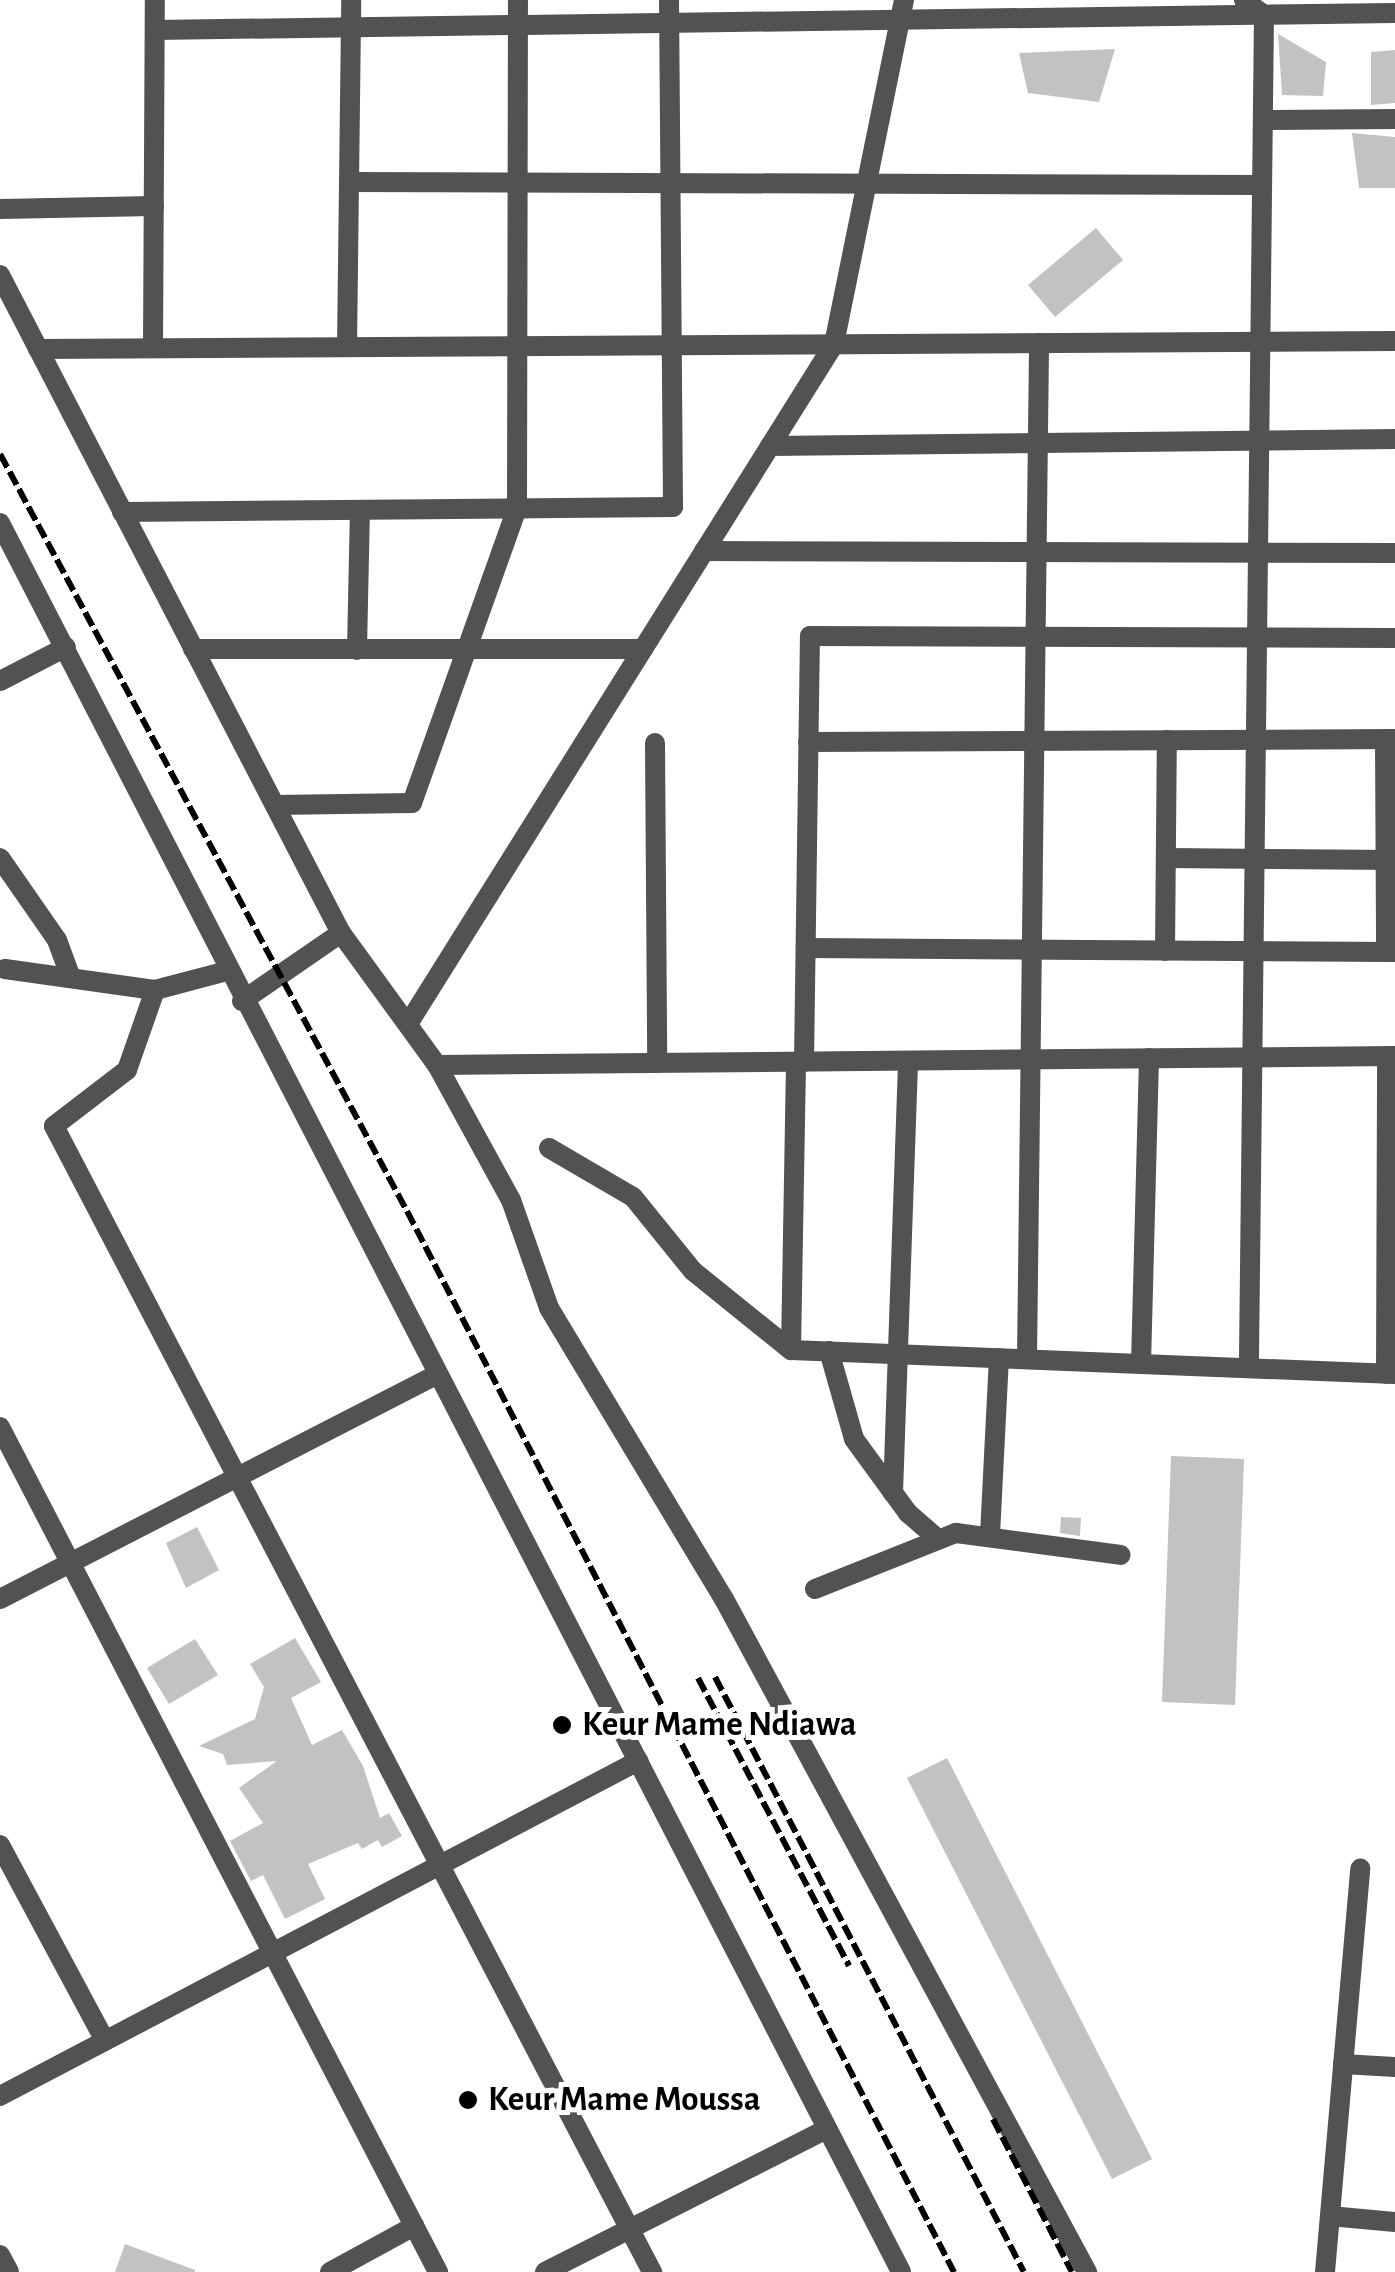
<!DOCTYPE html>
<html>
<head>
<meta charset="utf-8">
<style>
  body { margin:0 }
  #map { position:relative; width:1395px; height:2272px; overflow:hidden; background:#fff; font-family:"Alegreya Sans",sans-serif }
  div>[style] { position:absolute }
  .building>* { inset:0; background:#c2c2c2 }
  .minor>* { height:20px; margin:-10px; padding:0 10px; transform-origin:10px; border-radius:10px; background:#525252 }
  .rail>* { height:6px; margin-top:-3px; transform-origin:0; background:repeating-linear-gradient(90deg,#000 0 15px,transparent 0 20px) }
  .dots>* { width:28px; height:28px; translate:-50% -50%; box-sizing:border-box; border:5px solid #fff; border-radius:50% }
  span { translate:-50% -50%; white-space:nowrap; text-align:center; line-height:1.15; -webkit-text-stroke:10px #fff; paint-order:stroke }
  .poi-label { font-size:35px; color:#000; font-weight:700 }
  .left { translate:0 -50%; text-align:left }
</style>
</head>
<body>
<div id="map">
  <div class="building">
    <i style="clip-path:polygon(1278px 34px,1326px 62px,1323px 96px,1282px 95px)"></i>
    <i style="clip-path:polygon(1115px 49px,1099px 102px,1028px 93px,1019px 53px)"></i>
    <i style="clip-path:polygon(1395px 50px,1395px 103px,1371px 105px,1371px 52px)"></i>
    <i style="clip-path:polygon(1352px 133px,1395px 137px,1395px 188px,1359px 188px)"></i>
    <i style="clip-path:polygon(1096px 228px,1123px 260px,1055px 317px,1028px 285px)"></i>
    <i style="clip-path:polygon(1171px 1456px,1244px 1459px,1235px 1705px,1162px 1702px)"></i>
    <i style="clip-path:polygon(1061px 1517px,1081px 1518px,1080px 1536px,1060px 1533px)"></i>
    <i style="clip-path:polygon(197px 1527px,219px 1570px,186px 1588px,166px 1543px)"></i>
    <i style="clip-path:polygon(295px 1638px,321px 1682px,291px 1698px,312px 1745px,342px 1730px,363px 1766px,380px 1818px,389px 1813px,402px 1836px,382px 1847px,378px 1840px,362px 1849px,358px 1843px,308px 1864px,325px 1899px,285px 1919px,263px 1875px,251px 1881px,230px 1841px,263px 1823px,239px 1788px,277px 1761px,227px 1765px,223px 1754px,199px 1746px,255px 1719px,264px 1687px,250px 1664px)"></i>
    <i style="clip-path:polygon(195px 1639px,218px 1675px,169px 1704px,147px 1668px)"></i>
    <i style="clip-path:polygon(947px 1758px,1152px 2159px,1112px 2179px,907px 1778px)"></i>
    <i style="clip-path:polygon(125px 2244px,195px 2270px,195px 2272px,115px 2272px)"></i>
  </div>
  <div class="minor">
    <i style="left:1244px;top:0;width:25px;rotate:37deg"></i>
    <i style="left:1264px;top:15px;width:1353px;rotate:90.64deg"></i>
    <i style="left:155px;top:30px;width:1240px;rotate:-0.79deg"></i>
    <i style="left:1263px;top:120px;width:132px;rotate:-0.4deg"></i>
    <i style="left:349px;top:182px;width:913px;rotate:0.19deg"></i>
    <i style="left:0;top:209px;width:154px;rotate:-1.1deg"></i>
    <i style="left:0;top:275px;width:741px;rotate:62.61deg"></i>
    <i style="left:341px;top:933px;width:163px;rotate:54deg"></i>
    <i style="left:437px;top:1065px;width:154px;rotate:61.3deg"></i>
    <i style="left:511px;top:1200px;width:114px;rotate:70.6deg"></i>
    <i style="left:549px;top:1308px;width:340px;rotate:59deg"></i>
    <i style="left:724px;top:1599px;width:765px;rotate:61.66deg"></i>
    <i style="left:347px;top:347px;width:347px;rotate:-89.3deg"></i>
    <i style="left:153px;top:348px;width:348px;rotate:-89.7deg"></i>
    <i style="left:38px;top:349px;width:1357px;rotate:-0.34deg"></i>
    <i style="left:770px;top:446px;width:625px;rotate:-0.64deg"></i>
    <i style="left:122px;top:512px;width:551px;rotate:-0.52deg"></i>
    <i style="left:673px;top:507px;width:507px;rotate:-90.45deg"></i>
    <i style="left:0;top:523px;width:1967px;rotate:62.74deg"></i>
    <i style="left:704px;top:551px;width:691px;rotate:0.17deg"></i>
    <i style="left:193px;top:649px;width:450px"></i>
    <i style="left:357px;top:650px;width:140px;rotate:-88.8deg"></i>
    <i style="left:0;top:681px;width:74px;rotate:-27.3deg"></i>
    <i style="left:1385px;top:740px;width:212px;rotate:89.7deg"></i>
    <i style="left:808px;top:742px;width:587px;rotate:-0.29deg"></i>
    <i style="left:655px;top:743px;width:320px;rotate:89.6deg"></i>
    <i style="left:275px;top:805px;width:137px;rotate:-0.8deg"></i>
    <i style="left:412px;top:803px;width:313px;rotate:-70.4deg"></i>
    <i style="left:517px;top:508px;width:508px;rotate:-89.89deg"></i>
    <i style="left:0;top:858px;width:100px;rotate:55.2deg"></i>
    <i style="left:57px;top:940px;width:40px;rotate:69.8deg"></i>
    <i style="left:1166px;top:858px;width:229px;rotate:0.5deg"></i>
    <i style="left:806px;top:948px;width:589px;rotate:0.39deg"></i>
    <i style="left:1165px;top:951px;width:211px;rotate:-89.5deg"></i>
    <i style="left:5px;top:969px;width:151px;rotate:8deg"></i>
    <i style="left:155px;top:990px;width:74px;rotate:-14.8deg"></i>
    <i style="left:155px;top:990px;width:85px;rotate:109.3deg"></i>
    <i style="left:127px;top:1070px;width:92px;rotate:142.5deg"></i>
    <i style="left:54px;top:1126px;width:1293px;rotate:62.44deg"></i>
    <i style="left:242px;top:1001px;width:120px;rotate:-34.5deg"></i>
    <i style="left:408px;top:1024px;width:802px;rotate:-57.93deg"></i>
    <i style="left:834px;top:344px;width:351px;rotate:-78.5deg"></i>
    <i style="left:804px;top:1062px;width:426px;rotate:-89.2deg"></i>
    <i style="left:810px;top:636px;width:585px;rotate:0.2deg"></i>
    <i style="left:437px;top:1065px;width:958px;rotate:-0.54deg"></i>
    <i style="left:549px;top:1148px;width:97px;rotate:30.3deg"></i>
    <i style="left:633px;top:1197px;width:95px;rotate:51deg"></i>
    <i style="left:693px;top:1271px;width:126px;rotate:38.9deg"></i>
    <i style="left:791px;top:1350px;width:604px;rotate:2.28deg"></i>
    <i style="left:791px;top:1350px;width:288px;rotate:-89deg"></i>
    <i style="left:829px;top:1351px;width:91px;rotate:74.1deg"></i>
    <i style="left:854px;top:1439px;width:92px;rotate:53.9deg"></i>
    <i style="left:908px;top:1513px;width:35px;rotate:41deg"></i>
    <i style="left:1027px;top:1359px;width:1016px;rotate:-89.32deg"></i>
    <i style="left:1141px;top:1364px;width:306px;rotate:-88.5deg"></i>
    <i style="left:1386px;top:1374px;width:318px;rotate:-89.8deg"></i>
    <i style="left:0;top:1427px;width:952px;rotate:62.6deg"></i>
    <i style="left:893px;top:1493px;width:432px;rotate:-88deg"></i>
    <i style="left:990px;top:1535px;width:177px;rotate:-87.1deg"></i>
    <i style="left:815px;top:1589px;width:152px;rotate:-21.7deg"></i>
    <i style="left:956px;top:1533px;width:166px;rotate:7.6deg"></i>
    <i style="left:0;top:1599px;width:490px;rotate:-27.2deg"></i>
    <i style="left:0;top:1845px;width:222px;rotate:61.8deg"></i>
    <i style="left:1343px;top:2064px;width:52px;rotate:3.3deg"></i>
    <i style="left:0;top:2096px;width:721px;rotate:-27.7deg"></i>
    <i style="left:1330px;top:2216px;width:65px;rotate:5.3deg"></i>
    <i style="left:0;top:2255px;width:19px;rotate:62deg"></i>
    <i style="left:330px;top:2272px;width:96px;rotate:-28.7deg"></i>
    <i style="left:545px;top:2272px;width:314px;rotate:-26.9deg"></i>
    <i style="left:1325px;top:2272px;width:405px;rotate:-85deg"></i>
  </div>
  <div class="rail">
    <i style="left:0;top:454px;width:859px;rotate:61.74deg"></i>
    <i style="left:407px;top:1211px;width:1194px;rotate:62.73deg"></i>
    <i style="left:715px;top:1677px;width:670px;rotate:62.56deg"></i>
    <i style="left:698px;top:1678px;width:325px;rotate:62.3deg"></i>
    <i style="left:993px;top:2119px;width:172px;rotate:62.7deg"></i>
  </div>
  <div class="dots">
    <i style="left:562px;top:1725px;background:#000"></i>
    <i style="left:468px;top:2100px;background:#000"></i>
  </div>
  <div class="poi-label">
    <span class="left" style="left:582px;top:1725px">Keur Mame Ndiawa</span>
    <span class="left" style="left:488px;top:2100px">Keur Mame Moussa</span>
  </div>
</div>
</body>
</html>
